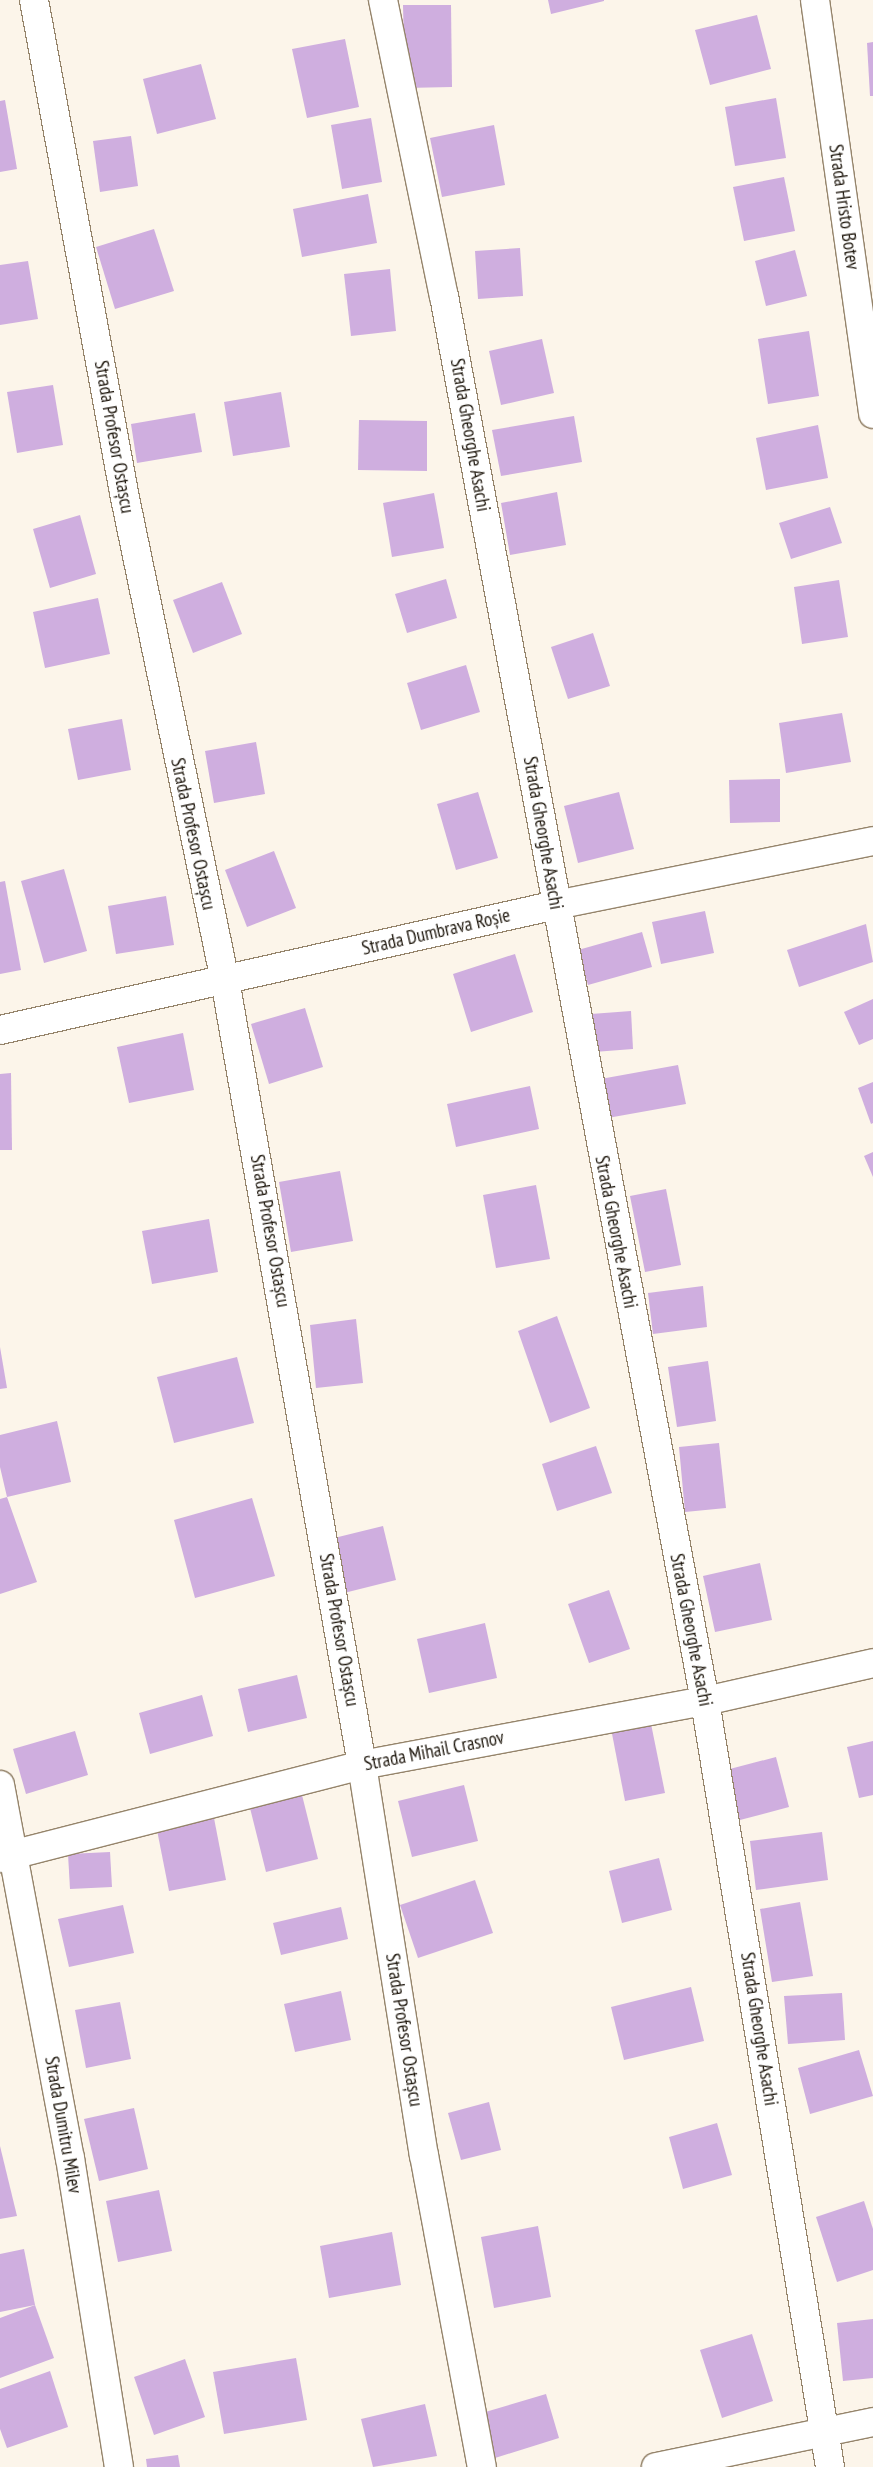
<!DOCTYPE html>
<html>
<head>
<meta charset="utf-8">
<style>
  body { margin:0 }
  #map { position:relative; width:873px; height:2467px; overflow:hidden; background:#fcf5ea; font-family:"PT Sans Narrow",sans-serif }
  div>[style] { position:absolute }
  .building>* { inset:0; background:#cfaedf }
  .roads { filter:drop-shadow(1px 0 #95846b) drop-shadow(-1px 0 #95846b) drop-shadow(0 1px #95846b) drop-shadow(0 -1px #95846b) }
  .minor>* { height:28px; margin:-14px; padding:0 14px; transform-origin:14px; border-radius:14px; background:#fff }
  span { translate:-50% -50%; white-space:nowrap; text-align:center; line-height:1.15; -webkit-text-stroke:4px #fff; paint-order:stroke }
  .street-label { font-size:19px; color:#1d160c }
</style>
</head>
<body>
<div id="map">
  <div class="building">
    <i style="clip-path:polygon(548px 0,604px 0,604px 1px,551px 14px)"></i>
    <i style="clip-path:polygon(403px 5px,451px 5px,452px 87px,405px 88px)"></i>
    <i style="clip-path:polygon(757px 15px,771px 69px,710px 85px,695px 30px)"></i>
    <i style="clip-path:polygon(345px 39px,359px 107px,307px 118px,292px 49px)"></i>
    <i style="clip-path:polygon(873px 42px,873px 96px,870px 96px,867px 43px)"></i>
    <i style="clip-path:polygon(201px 64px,216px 119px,157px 134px,143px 79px)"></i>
    <i style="clip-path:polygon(776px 98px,786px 158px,735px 166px,725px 107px)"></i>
    <i style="clip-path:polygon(5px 100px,17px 169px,0 172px,0 101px)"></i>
    <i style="clip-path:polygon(371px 118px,382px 182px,342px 189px,331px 125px)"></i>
    <i style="clip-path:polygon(494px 125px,505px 185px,442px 197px,430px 138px)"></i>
    <i style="clip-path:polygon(131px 136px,138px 186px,100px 192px,93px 141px)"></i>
    <i style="clip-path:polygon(784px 177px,795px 231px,744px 241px,733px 187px)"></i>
    <i style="clip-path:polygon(368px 194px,377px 243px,302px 257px,293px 209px)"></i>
    <i style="clip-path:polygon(154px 229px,174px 291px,115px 309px,96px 247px)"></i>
    <i style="clip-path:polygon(520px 248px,523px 296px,478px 299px,475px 251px)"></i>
    <i style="clip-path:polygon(795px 250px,807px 296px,766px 306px,755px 261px)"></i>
    <i style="clip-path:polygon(28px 261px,38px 319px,0 325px,0 265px)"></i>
    <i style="clip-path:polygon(390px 269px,396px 331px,351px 336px,344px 274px)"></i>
    <i style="clip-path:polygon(809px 331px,819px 396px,768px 404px,758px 339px)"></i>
    <i style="clip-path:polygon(542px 339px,554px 393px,501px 405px,489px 351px)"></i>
    <i style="clip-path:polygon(53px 385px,63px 445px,17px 453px,7px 392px)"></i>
    <i style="clip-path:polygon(281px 392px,290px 447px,233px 456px,224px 402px)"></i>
    <i style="clip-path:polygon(195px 413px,202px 452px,137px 463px,131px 424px)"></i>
    <i style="clip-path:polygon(574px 416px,582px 462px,501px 476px,492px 430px)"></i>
    <i style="clip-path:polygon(359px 420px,427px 421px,427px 471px,358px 470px)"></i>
    <i style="clip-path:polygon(818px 425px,828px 478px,766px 490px,756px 438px)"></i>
    <i style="clip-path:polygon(557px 492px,566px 545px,510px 555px,501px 503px)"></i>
    <i style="clip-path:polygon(434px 493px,444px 548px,392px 557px,383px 503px)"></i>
    <i style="clip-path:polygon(830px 507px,842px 543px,791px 559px,779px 523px)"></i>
    <i style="clip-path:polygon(80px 515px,96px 574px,50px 588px,33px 529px)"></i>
    <i style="clip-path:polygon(446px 579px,457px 618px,407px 633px,395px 594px)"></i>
    <i style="clip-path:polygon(839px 580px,848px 637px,802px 644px,794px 587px)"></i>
    <i style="clip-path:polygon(222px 582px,242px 634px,193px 653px,173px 600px)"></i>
    <i style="clip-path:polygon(98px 598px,110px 654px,45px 668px,33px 612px)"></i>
    <i style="clip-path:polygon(593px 633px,610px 686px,568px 699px,551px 647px)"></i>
    <i style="clip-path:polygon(466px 665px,480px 712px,421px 730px,407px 683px)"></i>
    <i style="clip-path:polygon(842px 713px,851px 762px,786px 773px,779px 723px)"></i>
    <i style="clip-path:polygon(122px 719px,131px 770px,78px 780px,68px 729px)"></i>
    <i style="clip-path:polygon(256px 742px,265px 794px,214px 803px,205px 751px)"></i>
    <i style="clip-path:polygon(780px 779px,780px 822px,730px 823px,729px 780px)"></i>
    <i style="clip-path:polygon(478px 792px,498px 858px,456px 870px,437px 804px)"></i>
    <i style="clip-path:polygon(619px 792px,634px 849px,578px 863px,564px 806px)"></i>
    <i style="clip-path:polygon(274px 851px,296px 908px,247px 927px,225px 870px)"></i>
    <i style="clip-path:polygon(64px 869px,87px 951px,44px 963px,21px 881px)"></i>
    <i style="clip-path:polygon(5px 881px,21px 970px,0 974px,0 882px)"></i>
    <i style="clip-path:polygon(166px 896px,174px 945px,116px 954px,108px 906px)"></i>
    <i style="clip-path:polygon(705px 911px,714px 953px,661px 964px,652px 922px)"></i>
    <i style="clip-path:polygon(866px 924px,873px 962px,799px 987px,787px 950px)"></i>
    <i style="clip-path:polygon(642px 932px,652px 967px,588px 985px,578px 950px)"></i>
    <i style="clip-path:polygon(515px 954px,533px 1012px,471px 1032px,453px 974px)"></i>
    <i style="clip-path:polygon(873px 999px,873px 1039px,859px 1045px,844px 1012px)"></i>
    <i style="clip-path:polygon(305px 1008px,323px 1067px,269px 1084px,251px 1024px)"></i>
    <i style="clip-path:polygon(631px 1011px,633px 1049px,594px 1052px,591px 1014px)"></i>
    <i style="clip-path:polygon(183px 1033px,194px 1090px,129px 1103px,117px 1047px)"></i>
    <i style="clip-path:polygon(678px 1065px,686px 1104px,602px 1119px,595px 1080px)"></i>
    <i style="clip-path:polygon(11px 1073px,12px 1150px,0 1150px,0 1074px)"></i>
    <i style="clip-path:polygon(873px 1082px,873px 1123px,871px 1124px,858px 1088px)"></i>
    <i style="clip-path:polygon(530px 1086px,539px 1129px,456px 1147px,447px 1104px)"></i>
    <i style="clip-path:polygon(873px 1152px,873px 1177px,864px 1156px)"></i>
    <i style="clip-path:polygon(340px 1171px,353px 1241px,291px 1252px,279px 1182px)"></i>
    <i style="clip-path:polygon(536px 1185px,550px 1259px,496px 1268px,483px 1195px)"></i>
    <i style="clip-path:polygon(666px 1189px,681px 1265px,645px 1272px,630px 1196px)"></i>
    <i style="clip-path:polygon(209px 1219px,218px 1272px,152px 1284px,142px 1231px)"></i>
    <i style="clip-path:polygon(703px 1286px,707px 1327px,653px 1334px,648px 1293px)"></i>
    <i style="clip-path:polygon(557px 1316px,590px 1408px,550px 1423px,518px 1331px)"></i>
    <i style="clip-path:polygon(356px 1319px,363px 1383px,316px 1388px,310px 1325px)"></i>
    <i style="clip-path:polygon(0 1347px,7px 1388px,0 1389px)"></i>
    <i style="clip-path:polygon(237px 1357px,254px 1423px,174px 1443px,157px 1377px)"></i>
    <i style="clip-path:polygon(708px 1361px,716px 1421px,677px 1427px,668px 1367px)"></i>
    <i style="clip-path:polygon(57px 1421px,71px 1482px,7px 1497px,37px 1582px,0 1594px,0 1499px,7px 1497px,0 1467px,0 1435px)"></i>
    <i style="clip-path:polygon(719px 1443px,726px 1508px,685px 1512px,679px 1447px)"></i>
    <i style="clip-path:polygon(596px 1446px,612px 1493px,557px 1511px,542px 1464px)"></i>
    <i style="clip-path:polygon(252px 1498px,275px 1576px,195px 1598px,174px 1520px)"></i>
    <i style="clip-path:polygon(383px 1526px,396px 1580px,340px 1594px,326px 1540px)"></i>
    <i style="clip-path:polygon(760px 1563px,772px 1620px,715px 1632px,703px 1576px)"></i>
    <i style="clip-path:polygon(609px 1590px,630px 1649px,589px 1663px,568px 1604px)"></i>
    <i style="clip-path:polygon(485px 1623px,497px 1678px,429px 1693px,417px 1639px)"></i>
    <i style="clip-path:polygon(297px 1675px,307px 1718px,248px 1732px,238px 1689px)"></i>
    <i style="clip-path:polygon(202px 1695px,213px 1736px,150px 1754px,139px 1713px)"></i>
    <i style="clip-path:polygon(647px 1704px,665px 1793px,625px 1801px,608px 1713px)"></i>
    <i style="clip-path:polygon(75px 1731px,88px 1775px,26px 1794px,13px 1749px)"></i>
    <i style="clip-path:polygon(873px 1741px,873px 1795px,859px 1798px,847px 1747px)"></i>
    <i style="clip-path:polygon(776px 1757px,789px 1807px,740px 1820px,726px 1770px)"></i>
    <i style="clip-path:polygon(299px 1783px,318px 1859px,266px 1872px,247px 1796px)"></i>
    <i style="clip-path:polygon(464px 1785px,478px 1841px,412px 1857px,398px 1801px)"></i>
    <i style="clip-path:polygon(213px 1813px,226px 1880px,169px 1891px,156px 1825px)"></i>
    <i style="clip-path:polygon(822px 1832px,828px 1880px,756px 1890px,750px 1841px)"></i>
    <i style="clip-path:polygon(110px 1852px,112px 1887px,70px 1889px,68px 1854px)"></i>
    <i style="clip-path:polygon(659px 1858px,672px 1910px,622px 1923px,609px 1871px)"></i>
    <i style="clip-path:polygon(475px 1880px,493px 1933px,418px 1958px,400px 1905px)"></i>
    <i style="clip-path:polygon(800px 1902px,813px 1976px,772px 1982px,760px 1909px)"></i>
    <i style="clip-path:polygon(123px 1905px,134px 1953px,69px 1967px,58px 1919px)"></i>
    <i style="clip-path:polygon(341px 1907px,348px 1939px,281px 1955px,273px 1923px)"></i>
    <i style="clip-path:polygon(691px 1987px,704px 2041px,624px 2060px,611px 2007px)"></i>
    <i style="clip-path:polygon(341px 1991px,351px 2040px,295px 2052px,284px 2004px)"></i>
    <i style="clip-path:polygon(842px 1993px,845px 2040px,788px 2044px,784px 1996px)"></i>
    <i style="clip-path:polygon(120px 2002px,131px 2059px,86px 2068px,75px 2010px)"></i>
    <i style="clip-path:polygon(859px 2050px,873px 2096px,810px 2114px,798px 2068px)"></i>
    <i style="clip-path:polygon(489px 2102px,501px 2150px,461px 2160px,448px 2113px)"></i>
    <i style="clip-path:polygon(134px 2108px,148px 2169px,99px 2181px,84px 2119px)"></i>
    <i style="clip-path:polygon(717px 2123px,732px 2175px,683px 2189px,669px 2137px)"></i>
    <i style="clip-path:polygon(0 2146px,17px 2216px,0 2219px)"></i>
    <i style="clip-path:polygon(159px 2190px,172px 2251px,118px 2262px,106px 2201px)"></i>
    <i style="clip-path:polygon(864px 2201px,873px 2229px,873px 2270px,837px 2282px,816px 2217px)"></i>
    <i style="clip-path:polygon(538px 2226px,551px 2297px,494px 2308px,481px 2237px)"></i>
    <i style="clip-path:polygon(392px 2232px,401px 2285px,329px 2298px,320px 2246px)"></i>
    <i style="clip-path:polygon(24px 2249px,35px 2305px,0 2312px,0 2254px)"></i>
    <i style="clip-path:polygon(35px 2305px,54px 2358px,0 2378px,0 2318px)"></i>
    <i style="clip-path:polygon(873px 2319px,873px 2378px,843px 2381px,837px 2323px)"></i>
    <i style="clip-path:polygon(752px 2334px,773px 2401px,722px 2418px,700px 2350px)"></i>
    <i style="clip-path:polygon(296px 2358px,307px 2420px,224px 2434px,213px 2372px)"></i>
    <i style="clip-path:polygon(185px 2359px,205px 2417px,154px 2435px,134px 2377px)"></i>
    <i style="clip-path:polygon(50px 2371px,68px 2427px,7px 2448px,0 2429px,0 2389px)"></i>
    <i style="clip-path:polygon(546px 2394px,559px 2438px,495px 2458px,482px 2413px)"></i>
    <i style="clip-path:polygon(425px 2404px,437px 2456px,373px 2467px,361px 2419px)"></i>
    <i style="clip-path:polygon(178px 2455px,180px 2467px,147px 2467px,146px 2459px)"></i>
  </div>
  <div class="roads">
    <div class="minor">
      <i style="left:34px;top:0;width:501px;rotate:79.65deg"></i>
      <i style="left:124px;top:493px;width:497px;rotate:78.3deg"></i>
      <i style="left:225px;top:980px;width:797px;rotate:80.1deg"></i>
      <i style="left:362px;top:1765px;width:395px;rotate:81deg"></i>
      <i style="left:424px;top:2155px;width:317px;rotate:79.5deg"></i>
      <i style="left:383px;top:0;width:302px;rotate:78.4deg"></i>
      <i style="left:444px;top:296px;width:1429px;rotate:79.48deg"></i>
      <i style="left:705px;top:1701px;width:776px;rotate:80.73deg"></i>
      <i style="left:815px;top:0;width:418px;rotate:82deg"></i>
      <i style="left:0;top:1030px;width:570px;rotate:-12.67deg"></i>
      <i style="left:556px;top:905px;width:323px;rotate:-11.4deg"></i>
      <i style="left:0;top:1785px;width:380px;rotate:79.4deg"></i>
      <i style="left:70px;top:2158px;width:313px;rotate:81deg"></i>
      <i style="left:0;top:1858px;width:374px;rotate:-14.4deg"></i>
      <i style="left:362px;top:1765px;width:349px;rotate:-10.6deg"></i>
      <i style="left:705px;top:1701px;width:172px;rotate:-12.7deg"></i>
      <i style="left:656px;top:2467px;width:222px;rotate:-11.7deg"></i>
    </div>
  </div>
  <div class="street-label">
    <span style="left:844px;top:207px;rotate:82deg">Strada Hristo Botev</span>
    <span style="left:470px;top:435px;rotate:80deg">Strada Gheorghe Asachi</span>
    <span style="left:114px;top:437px;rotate:80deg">Strada Profesor Ostașcu</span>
    <span style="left:543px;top:833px;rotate:80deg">Strada Gheorghe Asachi</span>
    <span style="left:193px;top:834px;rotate:78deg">Strada Profesor Ostașcu</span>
    <span style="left:436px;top:932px;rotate:-13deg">Strada Dumbrava Roșie</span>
    <span style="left:270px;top:1231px;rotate:80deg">Strada Profesor Ostașcu</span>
    <span style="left:616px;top:1232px;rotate:79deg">Strada Gheorghe Asachi</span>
    <span style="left:339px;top:1630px;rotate:80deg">Strada Profesor Ostașcu</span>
    <span style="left:691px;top:1630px;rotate:79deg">Strada Gheorghe Asachi</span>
    <span style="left:434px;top:1751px;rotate:-11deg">Strada Mihail Crasnov</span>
    <span style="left:759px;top:2029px;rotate:81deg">Strada Gheorghe Asachi</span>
    <span style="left:404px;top:2030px;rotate:81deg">Strada Profesor Ostașcu</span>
    <span style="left:63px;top:2125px;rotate:80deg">Strada Dumitru Milev</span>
  </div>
</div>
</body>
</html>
